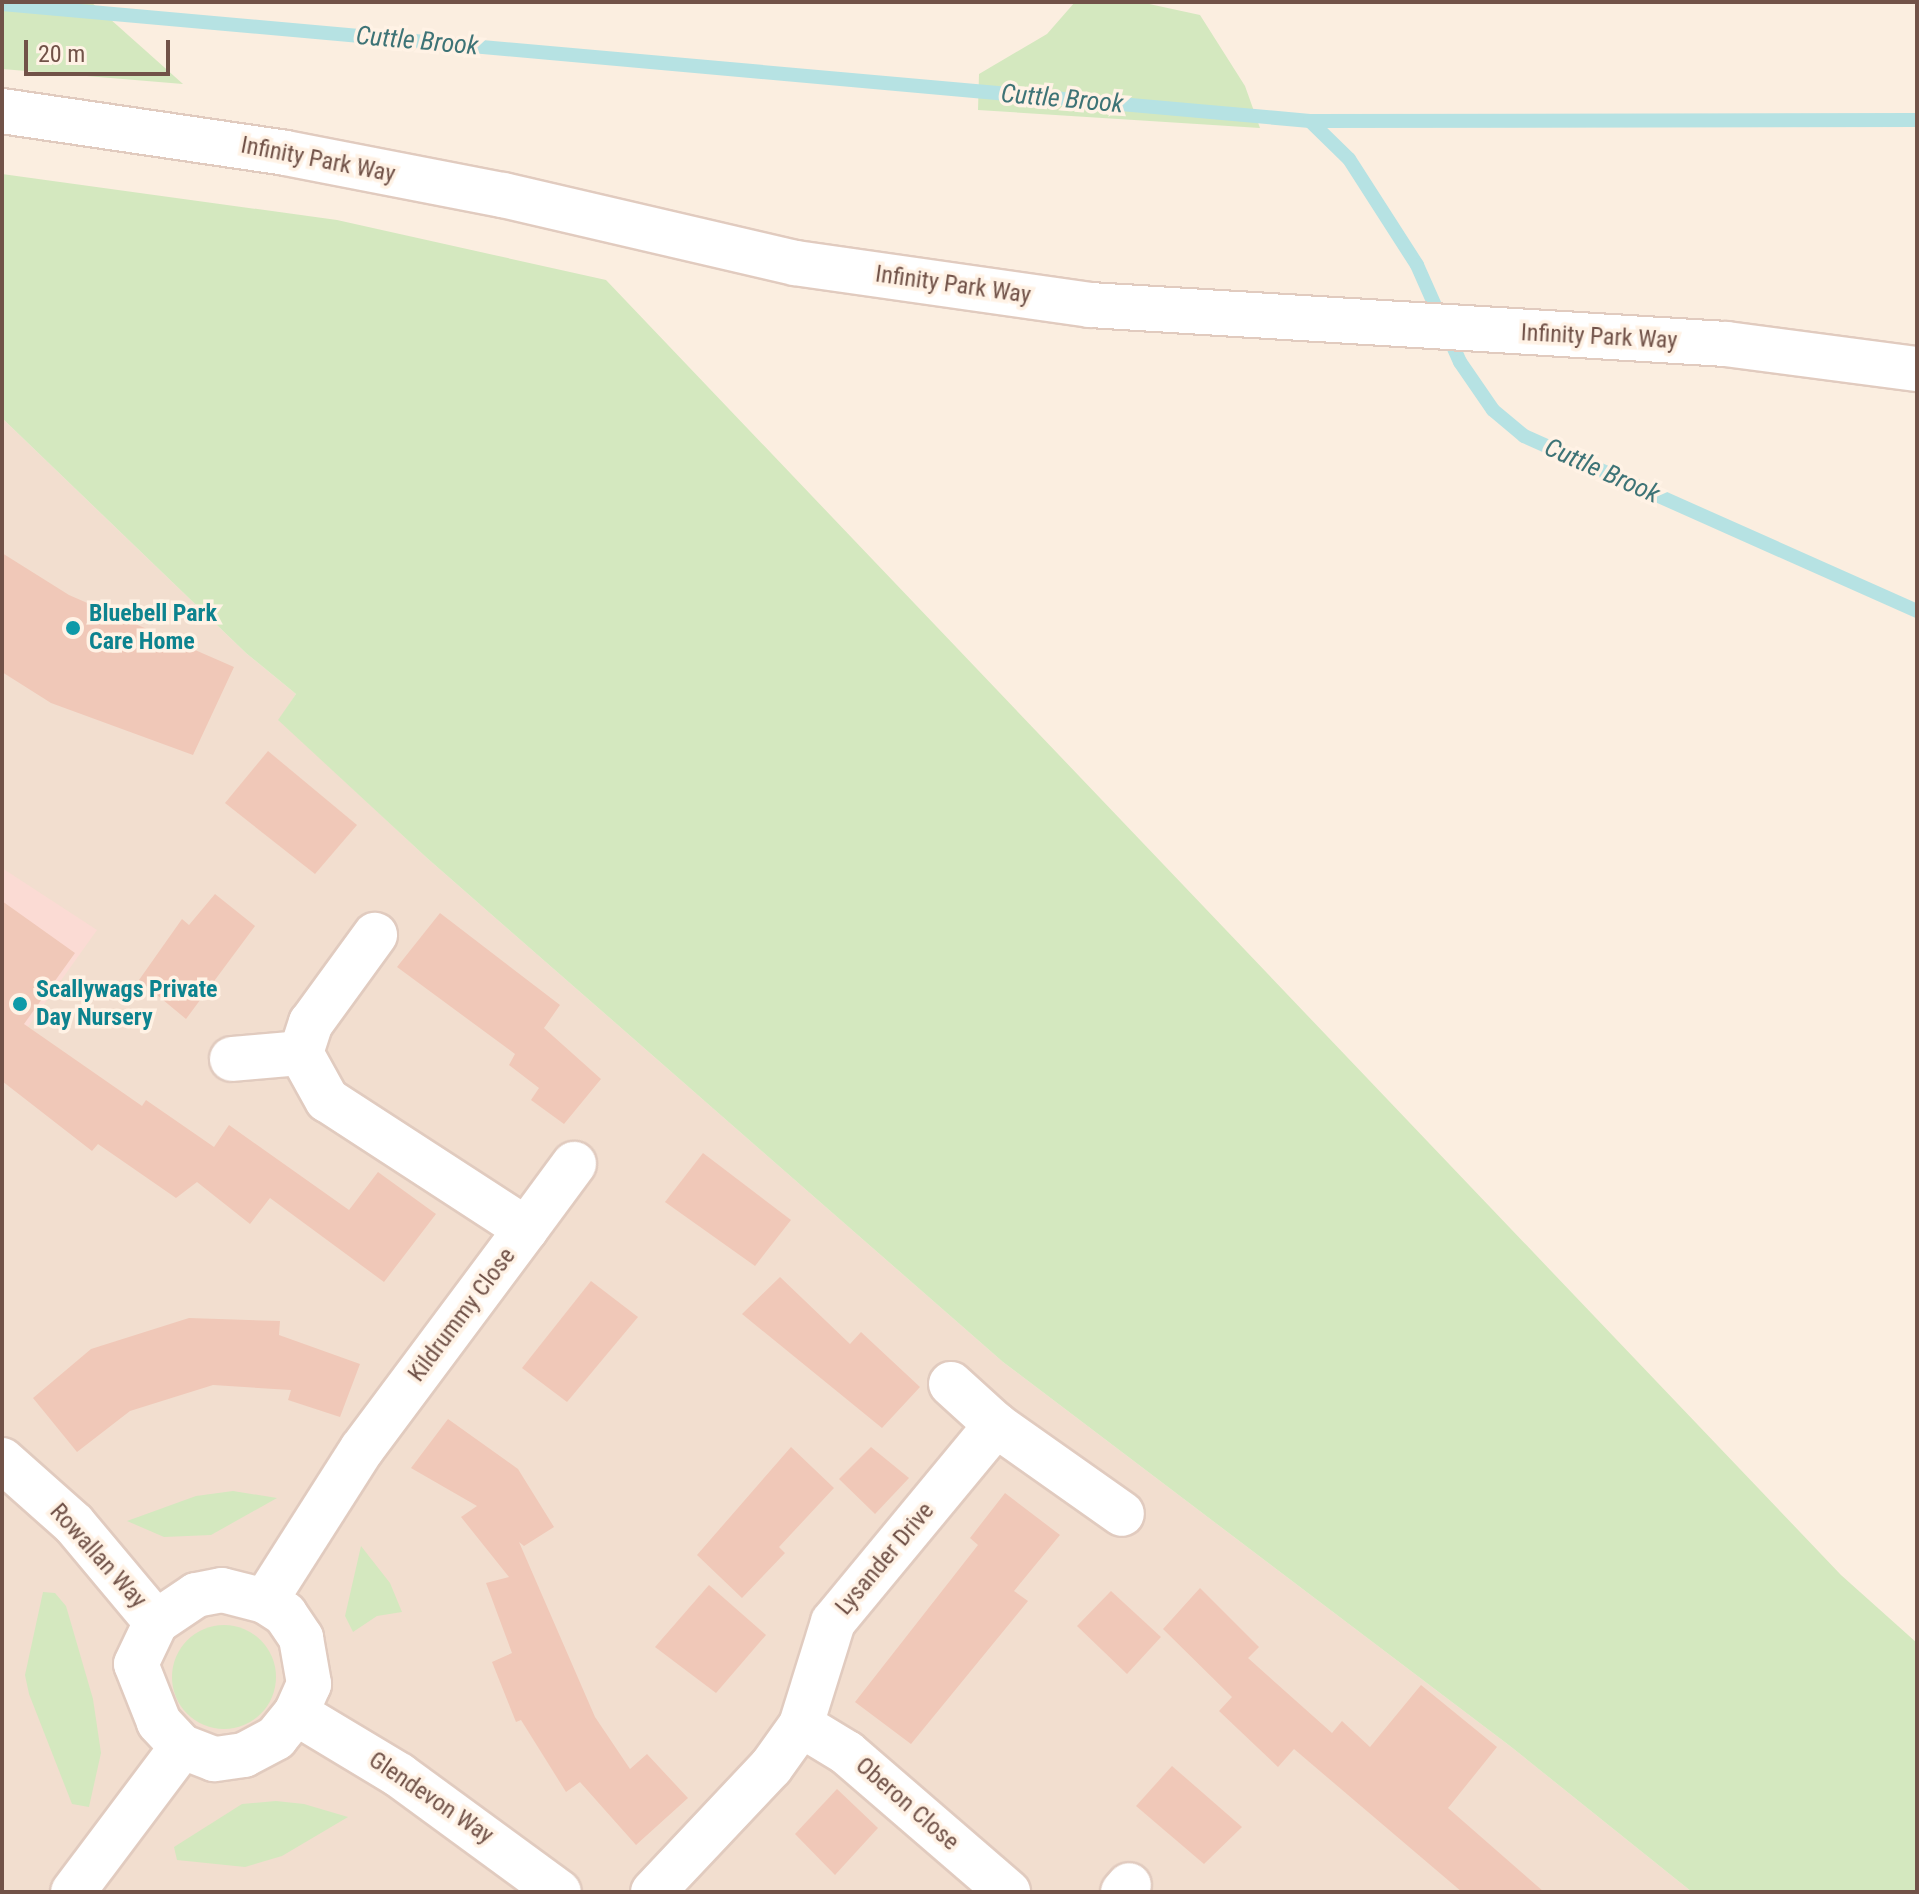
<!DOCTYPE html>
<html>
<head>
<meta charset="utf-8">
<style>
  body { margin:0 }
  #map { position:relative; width:1919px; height:1894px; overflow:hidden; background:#fbeee0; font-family:"Roboto Condensed",sans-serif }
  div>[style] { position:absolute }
  .residential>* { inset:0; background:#f2decf }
  .commercial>* { inset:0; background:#fbdbd4 }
  .green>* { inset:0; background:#d4e8bf }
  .round { border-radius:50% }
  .stream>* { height:14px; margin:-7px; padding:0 7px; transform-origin:7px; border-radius:7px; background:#b6e2e3 }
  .building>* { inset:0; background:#f0c8b8 }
  .roads { filter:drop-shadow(2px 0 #e1cbbf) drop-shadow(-2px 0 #e1cbbf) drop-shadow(0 2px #e1cbbf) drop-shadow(0 -2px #e1cbbf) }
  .minor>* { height:44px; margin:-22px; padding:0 22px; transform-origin:22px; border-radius:22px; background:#fff }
  .dots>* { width:22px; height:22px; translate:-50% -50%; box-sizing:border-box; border:4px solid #fff2e5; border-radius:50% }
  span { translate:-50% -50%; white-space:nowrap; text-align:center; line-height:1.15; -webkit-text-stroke:7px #fff2e5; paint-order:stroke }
  .street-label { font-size:24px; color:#715248 }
  .culture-label { font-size:24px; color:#0d838f; font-weight:700 }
  .left { translate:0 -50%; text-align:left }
  .water-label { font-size:26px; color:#3d7376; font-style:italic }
  .frame { position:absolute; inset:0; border:4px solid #715248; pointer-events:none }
  .scale { position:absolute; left:24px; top:40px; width:146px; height:36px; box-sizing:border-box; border:4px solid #715248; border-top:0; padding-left:10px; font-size:24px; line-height:28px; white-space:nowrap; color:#715248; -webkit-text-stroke:6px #fff2e5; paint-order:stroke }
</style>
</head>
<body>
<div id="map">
  <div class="residential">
    <i style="clip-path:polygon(2px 418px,246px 653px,296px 694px,279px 720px,427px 858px,1003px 1362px,1510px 1746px,1692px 1892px,2px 1892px)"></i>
  </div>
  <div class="commercial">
    <i style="clip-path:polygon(2px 868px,97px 930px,2px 1063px)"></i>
  </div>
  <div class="green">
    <i style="clip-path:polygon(2px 2px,91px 2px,183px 84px,2px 69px)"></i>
    <i style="clip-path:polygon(1075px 2px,1140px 2px,1200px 15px,1245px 86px,1260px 128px,978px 110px,979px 74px,1047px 34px)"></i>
    <i style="clip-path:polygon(2px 174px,337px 220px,606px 280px,1841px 1575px,1917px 1643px,1917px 1892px,1692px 1892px,1510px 1746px,1003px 1362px,427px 858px,278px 720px,296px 694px,246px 653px,2px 418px)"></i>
    <i style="clip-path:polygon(233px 1491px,277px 1498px,211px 1535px,164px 1537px,127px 1521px,196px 1496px)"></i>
    <i style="clip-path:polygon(361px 1546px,390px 1583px,402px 1612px,377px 1616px,353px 1632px,345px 1616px)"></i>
    <i style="clip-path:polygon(43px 1592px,55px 1593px,66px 1606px,93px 1699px,101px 1753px,89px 1807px,72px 1804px,29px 1694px,25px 1675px)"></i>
    <i class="round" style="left:172px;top:1625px;width:104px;height:104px"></i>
    <i style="clip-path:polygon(276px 1801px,304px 1804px,348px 1817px,282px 1856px,245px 1867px,177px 1860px,174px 1847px,242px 1804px)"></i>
  </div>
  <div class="stream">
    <i style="left:2px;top:4px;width:1313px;rotate:5.11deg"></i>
    <i style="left:1310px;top:121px;width:54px;rotate:44.3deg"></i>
    <i style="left:1349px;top:159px;width:126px;rotate:57.3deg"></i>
    <i style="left:1417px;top:265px;width:106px;rotate:66.1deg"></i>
    <i style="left:1460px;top:362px;width:58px;rotate:55.5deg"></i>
    <i style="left:1493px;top:410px;width:40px;rotate:40deg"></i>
    <i style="left:1524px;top:436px;width:430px;rotate:24deg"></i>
    <i style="left:1310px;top:121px;width:607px;rotate:-0.09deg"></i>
  </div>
  <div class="building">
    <i style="clip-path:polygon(2px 553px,69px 595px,234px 667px,193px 755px,51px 703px,2px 672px)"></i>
    <i style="clip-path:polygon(268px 751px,357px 825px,315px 874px,225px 803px)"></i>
    <i style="clip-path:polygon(215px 894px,255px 926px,186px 1019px,139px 980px,182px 919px,189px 925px)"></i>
    <i style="clip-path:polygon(2px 901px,75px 953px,24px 1024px,142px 1106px,146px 1100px,214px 1147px,229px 1125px,349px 1210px,378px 1172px,436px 1214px,384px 1282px,270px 1198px,250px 1224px,197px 1182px,176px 1198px,98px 1144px,92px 1151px,2px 1081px)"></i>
    <i style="clip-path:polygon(440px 913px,560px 1005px,544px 1028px,601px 1079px,564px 1124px,531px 1100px,539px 1088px,509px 1065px,515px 1054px,397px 967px)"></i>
    <i style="clip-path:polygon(703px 1153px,791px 1220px,755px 1266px,665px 1202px)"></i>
    <i style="clip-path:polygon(780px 1277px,850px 1344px,861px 1332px,920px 1387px,882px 1428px,742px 1314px)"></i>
    <i style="clip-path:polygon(591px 1281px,638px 1317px,567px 1402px,522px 1368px)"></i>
    <i style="clip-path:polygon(189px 1318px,280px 1321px,279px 1335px,360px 1364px,340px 1417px,288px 1400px,291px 1390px,213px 1385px,130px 1411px,77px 1452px,33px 1398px,91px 1349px)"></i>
    <i style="clip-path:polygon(448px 1419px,518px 1469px,554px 1527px,524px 1546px,519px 1542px,595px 1717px,630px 1769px,647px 1754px,688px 1798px,636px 1845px,580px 1782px,566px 1792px,521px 1720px,516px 1722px,492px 1662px,512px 1653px,486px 1583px,509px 1577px,461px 1517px,477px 1506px,411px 1468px)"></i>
    <i style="clip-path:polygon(791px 1447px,834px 1488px,779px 1547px,785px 1553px,742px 1598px,697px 1555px)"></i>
    <i style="clip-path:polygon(871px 1447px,909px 1478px,875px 1514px,839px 1479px)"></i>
    <i style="clip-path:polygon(1005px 1493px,1060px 1535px,1014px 1591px,1028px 1601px,911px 1744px,855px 1702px,978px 1545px,970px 1538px)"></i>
    <i style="clip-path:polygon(709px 1585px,766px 1635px,716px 1693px,655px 1647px)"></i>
    <i style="clip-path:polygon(1200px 1588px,1259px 1647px,1248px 1658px,1332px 1733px,1342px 1721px,1370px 1747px,1421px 1685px,1497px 1747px,1448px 1808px,1544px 1892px,1462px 1892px,1294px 1749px,1278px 1767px,1219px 1711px,1232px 1697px,1163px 1629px)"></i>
    <i style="clip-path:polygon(1111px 1591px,1161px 1637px,1127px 1674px,1077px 1626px)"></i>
    <i style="clip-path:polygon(1172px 1766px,1242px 1827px,1204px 1864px,1136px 1806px)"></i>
    <i style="clip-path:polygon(837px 1789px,878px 1828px,835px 1875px,795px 1834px)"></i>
  </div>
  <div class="roads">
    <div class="minor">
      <i style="left:2px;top:111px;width:287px;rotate:8.4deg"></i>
      <i style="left:286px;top:153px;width:221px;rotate:11deg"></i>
      <i style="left:503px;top:195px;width:300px;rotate:13.1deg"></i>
      <i style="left:795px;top:263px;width:298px;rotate:8.1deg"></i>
      <i style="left:1090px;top:305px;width:637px;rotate:3.51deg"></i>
      <i style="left:1726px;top:344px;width:193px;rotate:7.5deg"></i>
      <i style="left:232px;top:1059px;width:69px;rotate:-5deg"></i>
      <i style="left:526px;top:1229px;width:81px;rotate:-53.6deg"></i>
      <i style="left:951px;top:1384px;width:61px;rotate:42.3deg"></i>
      <i style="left:996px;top:1425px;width:154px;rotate:35.2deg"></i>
      <i style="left:2px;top:1460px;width:96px;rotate:41.6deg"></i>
      <i style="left:74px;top:1524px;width:128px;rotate:50.1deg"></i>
      <i style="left:222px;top:1590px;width:44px;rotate:14.3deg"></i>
      <i style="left:265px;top:1601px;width:24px;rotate:33deg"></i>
      <i style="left:285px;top:1614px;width:29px;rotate:56deg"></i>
      <i style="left:301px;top:1638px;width:47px;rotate:80.1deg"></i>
      <i style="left:309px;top:1684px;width:32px;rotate:114deg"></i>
      <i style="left:296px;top:1713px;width:32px;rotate:129deg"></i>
      <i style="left:276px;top:1738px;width:36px;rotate:152deg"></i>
      <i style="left:244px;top:1755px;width:30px;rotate:172deg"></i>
      <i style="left:214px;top:1759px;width:34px;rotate:-159deg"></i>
      <i style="left:182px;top:1747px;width:34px;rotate:-133deg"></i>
      <i style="left:159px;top:1722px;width:62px;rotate:-111.6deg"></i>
      <i style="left:136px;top:1664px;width:47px;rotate:-64.5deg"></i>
      <i style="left:156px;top:1622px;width:48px;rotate:-34deg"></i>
      <i style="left:196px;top:1595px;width:26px;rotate:-11deg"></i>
      <i style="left:265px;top:1601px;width:180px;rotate:-57.5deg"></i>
      <i style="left:362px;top:1449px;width:274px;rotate:-53.3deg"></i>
      <i style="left:526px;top:1229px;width:237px;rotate:-147deg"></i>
      <i style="left:327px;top:1100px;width:54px;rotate:-119deg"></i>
      <i style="left:301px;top:1053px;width:32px;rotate:-72deg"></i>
      <i style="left:311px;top:1023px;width:109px;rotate:-54deg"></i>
      <i style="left:296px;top:1713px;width:120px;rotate:31deg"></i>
      <i style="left:399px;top:1775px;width:198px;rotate:36.2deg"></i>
      <i style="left:801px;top:1725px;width:54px;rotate:31.3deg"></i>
      <i style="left:847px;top:1753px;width:213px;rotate:40.8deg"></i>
      <i style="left:73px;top:1892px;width:181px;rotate:-53.1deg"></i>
      <i style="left:653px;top:1892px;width:172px;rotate:-46.7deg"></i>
      <i style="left:771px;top:1767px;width:52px;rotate:-54.5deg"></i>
      <i style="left:801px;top:1725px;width:108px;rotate:-72.7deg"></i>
      <i style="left:833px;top:1622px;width:256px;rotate:-50.4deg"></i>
      <i style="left:1123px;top:1892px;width:9px;rotate:-49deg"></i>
    </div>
  </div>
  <div class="dots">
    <i style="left:73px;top:628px;background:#0f9aa8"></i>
    <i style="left:20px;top:1004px;background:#0f9aa8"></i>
  </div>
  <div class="street-label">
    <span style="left:318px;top:160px;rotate:11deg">Infinity Park Way</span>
    <span style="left:953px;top:285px;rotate:8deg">Infinity Park Way</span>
    <span style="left:1599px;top:337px;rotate:3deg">Infinity Park Way</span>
    <span style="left:462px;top:1315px;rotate:-53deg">Kildrummy Close</span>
    <span style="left:98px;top:1556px;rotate:48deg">Rowallan Way</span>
    <span style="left:885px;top:1559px;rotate:-50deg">Lysander Drive</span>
    <span style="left:431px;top:1798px;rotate:34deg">Glendevon Way</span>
    <span style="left:907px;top:1804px;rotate:41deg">Oberon Close</span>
  </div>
  <div class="culture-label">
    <span class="left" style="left:89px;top:628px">Bluebell Park<br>Care Home</span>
    <span class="left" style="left:36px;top:1004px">Scallywags Private<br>Day Nursery</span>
  </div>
  <div class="water-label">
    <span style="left:417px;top:41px;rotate:5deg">Cuttle Brook</span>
    <span style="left:1062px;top:99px;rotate:5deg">Cuttle Brook</span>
    <span style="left:1602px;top:471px;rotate:24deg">Cuttle Brook</span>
  </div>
  <div class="frame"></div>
  <div class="scale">20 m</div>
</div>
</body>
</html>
